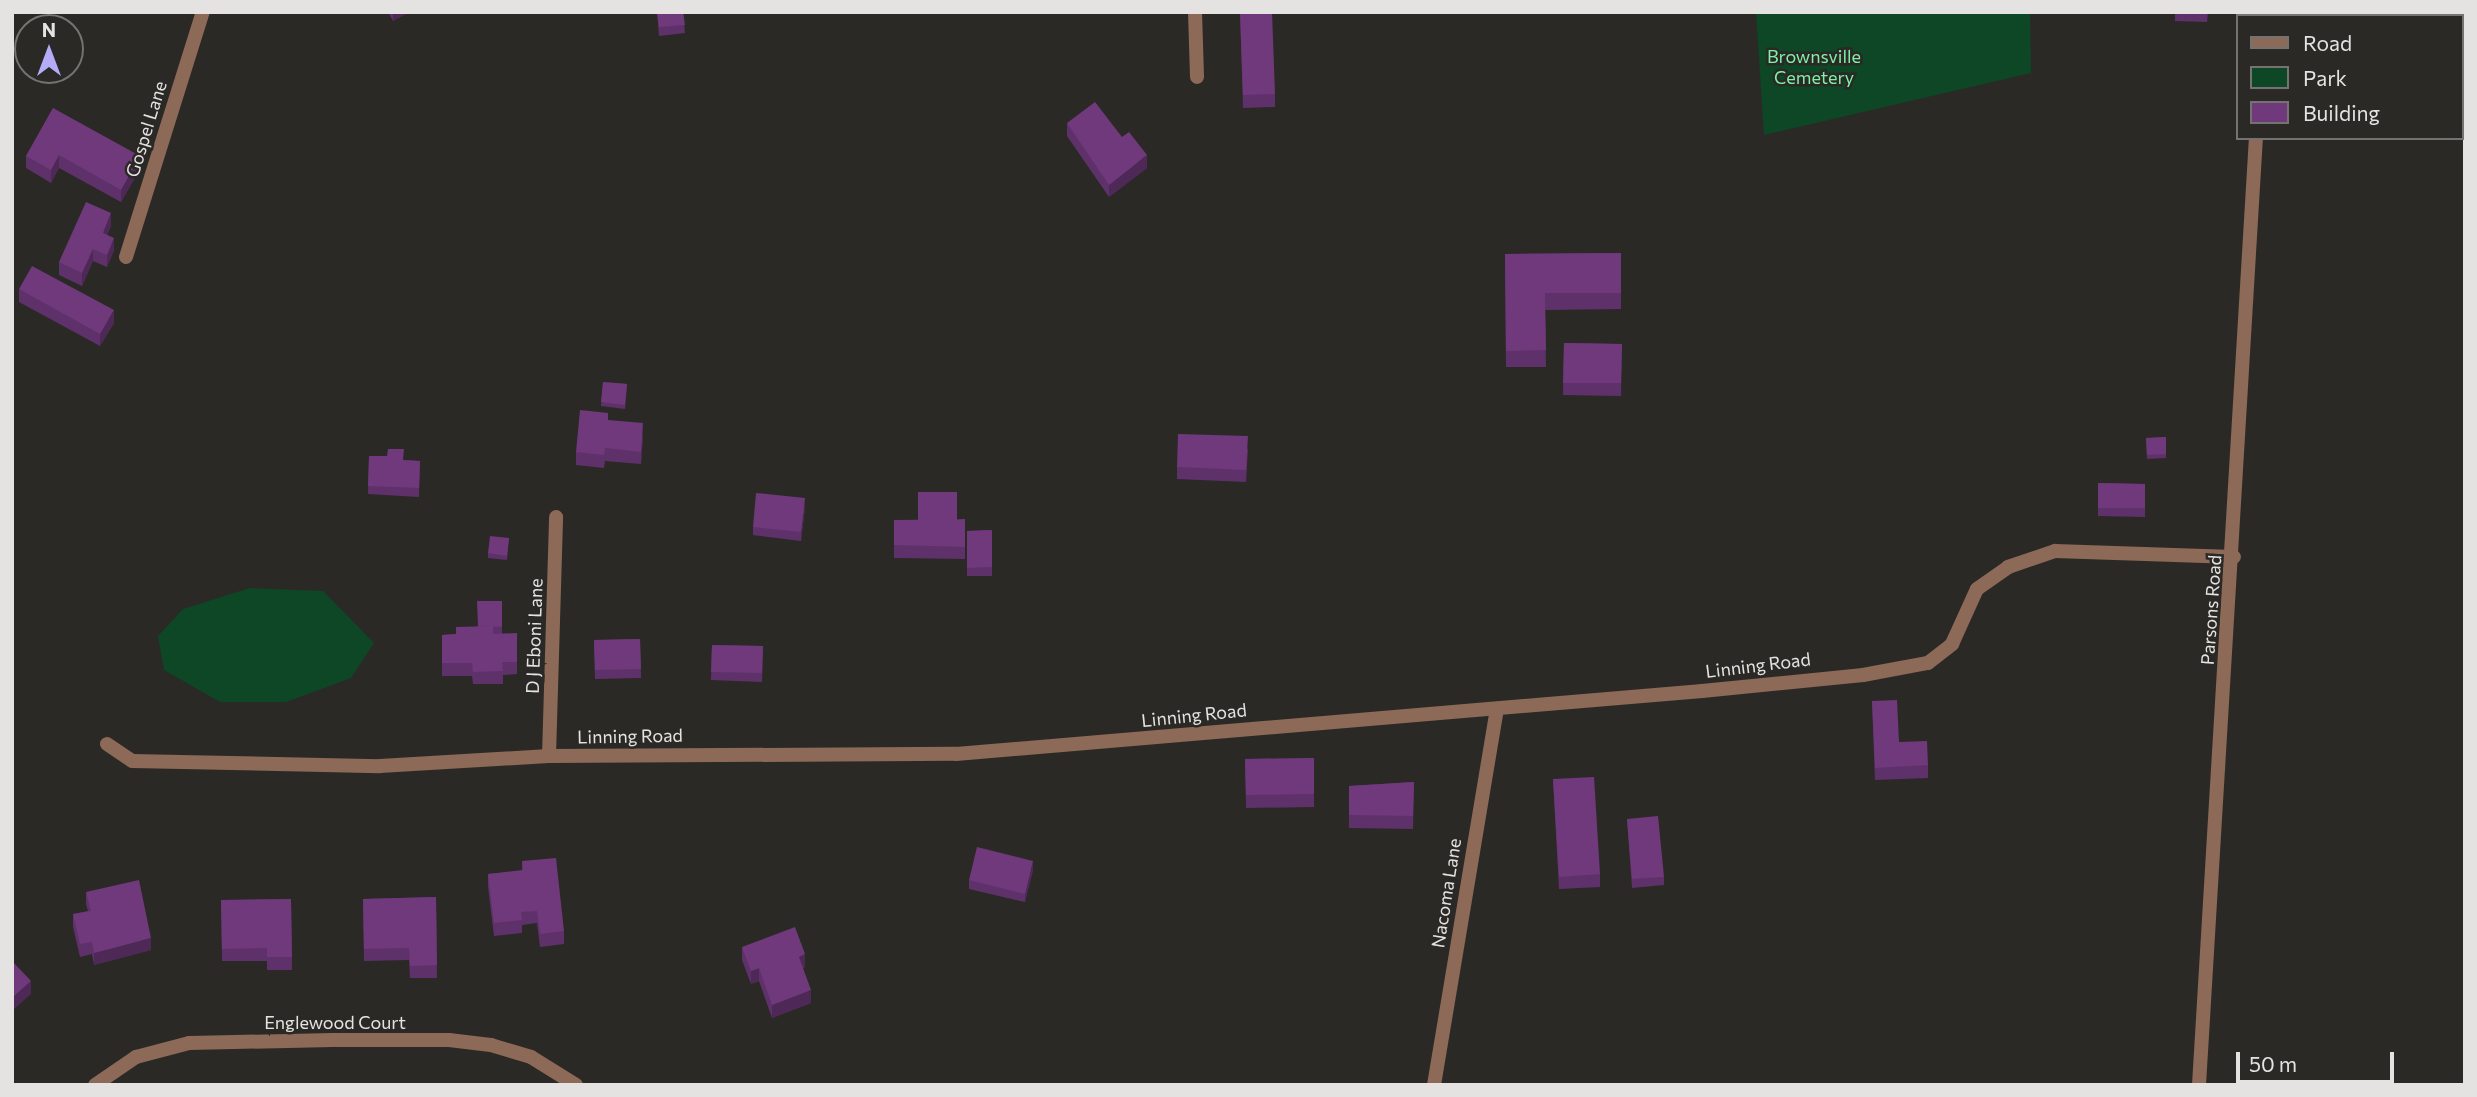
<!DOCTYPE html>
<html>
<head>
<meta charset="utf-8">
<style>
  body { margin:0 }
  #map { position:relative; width:2477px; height:1097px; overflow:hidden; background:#2b2926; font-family:Commissioner,sans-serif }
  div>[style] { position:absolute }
  .green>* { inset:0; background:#0d4726 }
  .minor>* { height:14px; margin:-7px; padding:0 7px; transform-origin:7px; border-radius:7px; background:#8d6957 }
  .wall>* { inset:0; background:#5f316a }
  .shaded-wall>* { inset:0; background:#4e2856 }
  .building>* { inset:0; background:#6f397b }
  span { translate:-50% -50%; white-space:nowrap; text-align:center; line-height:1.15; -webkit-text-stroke:5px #2b2926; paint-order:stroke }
  .park-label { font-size:18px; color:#7df1a6 }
  .street-label { font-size:18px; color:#e4e3e1 }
  .frame { position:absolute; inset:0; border:14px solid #e4e3e1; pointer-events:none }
  .legend { position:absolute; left:2236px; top:14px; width:228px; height:126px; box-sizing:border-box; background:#2b2926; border:2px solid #757371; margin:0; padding:9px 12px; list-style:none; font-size:21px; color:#e4e3e1 }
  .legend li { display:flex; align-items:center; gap:14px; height:35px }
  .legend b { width:35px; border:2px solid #757371 }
  .north { position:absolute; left:14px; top:14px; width:70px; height:70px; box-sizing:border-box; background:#2b2926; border:2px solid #757371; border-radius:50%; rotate:0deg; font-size:19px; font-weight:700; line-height:28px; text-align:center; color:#e4e3e1 }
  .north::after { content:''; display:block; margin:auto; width:24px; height:32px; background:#b5acf8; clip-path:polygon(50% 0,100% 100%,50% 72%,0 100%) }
  .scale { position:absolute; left:2236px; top:1052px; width:158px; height:32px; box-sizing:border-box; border:4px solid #e4e3e1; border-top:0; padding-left:9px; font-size:21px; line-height:24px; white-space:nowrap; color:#e4e3e1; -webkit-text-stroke:5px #2b2926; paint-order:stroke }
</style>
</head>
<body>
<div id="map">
  <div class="green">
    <i style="clip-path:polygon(1756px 12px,2030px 12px,2031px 73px,1764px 135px)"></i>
    <i style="clip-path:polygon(250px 588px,323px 591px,374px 643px,351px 678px,286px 702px,220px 702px,164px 670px,158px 636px,183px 609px)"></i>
  </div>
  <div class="minor">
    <i style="left:1195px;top:12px;width:65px;rotate:88.2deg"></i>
    <i style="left:2263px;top:16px;width:4px;rotate:-90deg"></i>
    <i style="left:126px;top:257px;width:257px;rotate:-72.6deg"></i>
    <i style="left:107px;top:744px;width:30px;rotate:34deg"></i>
    <i style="left:132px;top:761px;width:248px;rotate:1.2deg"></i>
    <i style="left:380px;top:766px;width:169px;rotate:-3.4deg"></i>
    <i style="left:549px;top:756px;width:407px;rotate:-0.3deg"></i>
    <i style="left:956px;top:754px;width:749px;rotate:-4.83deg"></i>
    <i style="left:1702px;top:691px;width:162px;rotate:-5.7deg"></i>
    <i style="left:1863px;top:675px;width:66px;rotate:-10.5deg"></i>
    <i style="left:1928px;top:663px;width:31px;rotate:-38deg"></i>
    <i style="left:1952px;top:644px;width:60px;rotate:-65.6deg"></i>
    <i style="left:1977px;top:589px;width:38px;rotate:-35deg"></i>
    <i style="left:2008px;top:567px;width:50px;rotate:-18.8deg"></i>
    <i style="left:2055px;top:551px;width:179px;rotate:1.9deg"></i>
    <i style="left:549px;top:756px;width:239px;rotate:-88.3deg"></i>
    <i style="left:95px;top:1085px;width:50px;rotate:-34.3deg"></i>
    <i style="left:136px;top:1057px;width:55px;rotate:-14.8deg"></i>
    <i style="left:189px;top:1043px;width:144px;rotate:-1.2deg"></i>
    <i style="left:333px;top:1040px;width:116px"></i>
    <i style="left:449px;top:1040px;width:42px;rotate:6.8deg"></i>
    <i style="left:491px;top:1045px;width:42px;rotate:16.7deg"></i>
    <i style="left:531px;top:1057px;width:53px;rotate:31.9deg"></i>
    <i style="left:1434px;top:1085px;width:381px;rotate:-80.5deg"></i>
    <i style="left:2199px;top:1085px;width:949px;rotate:-86.56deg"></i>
  </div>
  <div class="wall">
    <i style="clip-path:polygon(388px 12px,409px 12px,393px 21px)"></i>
    <i style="clip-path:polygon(657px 12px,683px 12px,685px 33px,659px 36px)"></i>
    <i style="clip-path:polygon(1240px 12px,1275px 94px,1275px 107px,1243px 108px)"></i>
    <i style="clip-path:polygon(2175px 12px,2208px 12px,2207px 22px,2175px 21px)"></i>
    <i style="clip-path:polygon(53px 108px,140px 169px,121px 202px,59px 168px,51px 183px,26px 168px,26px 156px)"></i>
    <i style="clip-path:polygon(1067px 123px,1147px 168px,1109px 197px,1067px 136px)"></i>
    <i style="clip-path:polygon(111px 226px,107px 235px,114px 250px,107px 267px,93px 261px,82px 286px,59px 275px,59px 262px)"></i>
    <i style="clip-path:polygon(1621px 253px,1621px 309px,1545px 310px,1546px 367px,1506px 367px,1505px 254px)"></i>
    <i style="clip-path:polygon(19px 289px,114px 323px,100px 346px,19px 302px)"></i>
    <i style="clip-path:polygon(1564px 343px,1622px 344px,1621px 396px,1563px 395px)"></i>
    <i style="clip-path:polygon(603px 382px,627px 384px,625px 409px,601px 406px)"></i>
    <i style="clip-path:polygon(608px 420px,643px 436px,641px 464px,605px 461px,604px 468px,576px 465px,576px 452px)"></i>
    <i style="clip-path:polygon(2166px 437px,2166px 458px,2147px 459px,2146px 438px)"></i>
    <i style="clip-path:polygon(1248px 449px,1246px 482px,1177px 479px,1177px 467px)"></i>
    <i style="clip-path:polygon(369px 456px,403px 460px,420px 461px,419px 497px,368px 494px)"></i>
    <i style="clip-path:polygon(2098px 483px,2145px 484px,2145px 517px,2098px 516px)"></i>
    <i style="clip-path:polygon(805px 507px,801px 541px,753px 535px,753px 527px)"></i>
    <i style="clip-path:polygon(965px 519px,965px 559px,894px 558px,894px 520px)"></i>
    <i style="clip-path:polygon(992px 530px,992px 576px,967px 576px,967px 531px)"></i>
    <i style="clip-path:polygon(509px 538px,507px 560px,488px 558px,488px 553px)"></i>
    <i style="clip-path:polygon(502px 601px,502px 634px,517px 662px,517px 674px,503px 675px,503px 684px,473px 684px,472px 676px,442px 676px,442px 635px,456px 634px,478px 626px)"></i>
    <i style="clip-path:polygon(640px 639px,641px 678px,595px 679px,594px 640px)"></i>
    <i style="clip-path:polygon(712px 645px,763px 646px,762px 682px,711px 680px)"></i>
    <i style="clip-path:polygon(1872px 701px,1899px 742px,1928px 765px,1928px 778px,1875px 780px)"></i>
    <i style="clip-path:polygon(1314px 758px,1314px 807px,1246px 808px,1245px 759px)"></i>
    <i style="clip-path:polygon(1553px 779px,1600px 874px,1600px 887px,1559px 889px)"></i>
    <i style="clip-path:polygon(1414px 782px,1413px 829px,1349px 828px,1349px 786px)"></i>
    <i style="clip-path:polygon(1627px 819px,1664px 877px,1664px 885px,1632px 888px)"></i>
    <i style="clip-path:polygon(522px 861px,564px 931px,564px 944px,540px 947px,537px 923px,522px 925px,522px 933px,494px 936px,488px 887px,488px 874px,522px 871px)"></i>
    <i style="clip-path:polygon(1033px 870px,1025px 902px,969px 889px,969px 880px)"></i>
    <i style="clip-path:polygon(86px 892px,151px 950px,94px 965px,92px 954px,80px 957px,73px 927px,73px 914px,88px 911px,86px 904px)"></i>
    <i style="clip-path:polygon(436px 897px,437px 978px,410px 978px,409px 960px,364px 961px,363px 899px)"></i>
    <i style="clip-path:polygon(291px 899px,292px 970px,267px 970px,267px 961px,222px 961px,221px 900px)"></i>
    <i style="clip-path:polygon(742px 947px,805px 967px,803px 968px,811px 1003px,772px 1018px,759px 981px,751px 984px,742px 960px)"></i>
  </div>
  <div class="shaded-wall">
    <i style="clip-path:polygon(393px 12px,409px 12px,393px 21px)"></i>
    <i style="clip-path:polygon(59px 155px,59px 168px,51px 183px,51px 170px)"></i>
    <i style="clip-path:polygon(1147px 155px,1147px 168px,1109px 197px,1109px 185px)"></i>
    <i style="clip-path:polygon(140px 156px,140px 169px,121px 202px,121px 190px)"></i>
    <i style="clip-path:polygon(111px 213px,111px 226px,103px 245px,103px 233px)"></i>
    <i style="clip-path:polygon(114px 238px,114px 250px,107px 267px,107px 255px)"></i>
    <i style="clip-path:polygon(93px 249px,93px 261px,82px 286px,82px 273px)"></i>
    <i style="clip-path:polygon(114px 310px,114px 323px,100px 346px,100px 334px)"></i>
    <i style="clip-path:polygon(643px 423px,643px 436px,641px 464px,641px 452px)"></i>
    <i style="clip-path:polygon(805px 498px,805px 507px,801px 541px,801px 532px)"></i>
    <i style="clip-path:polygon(1033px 861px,1033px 870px,1025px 902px,1025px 894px)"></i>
    <i style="clip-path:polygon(151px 938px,151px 950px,94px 965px,94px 953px)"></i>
    <i style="clip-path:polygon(805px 954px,805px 967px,799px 969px,799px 957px)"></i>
    <i style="clip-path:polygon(759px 968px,759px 981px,751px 984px,751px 971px)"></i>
    <i style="clip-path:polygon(31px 981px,31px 994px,12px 1011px,12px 998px)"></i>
    <i style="clip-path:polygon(811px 990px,811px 1003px,772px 1018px,772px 1005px)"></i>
  </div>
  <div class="building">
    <i style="clip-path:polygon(657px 12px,683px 12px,685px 25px,659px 27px)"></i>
    <i style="clip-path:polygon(1240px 12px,1272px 12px,1275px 94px,1243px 95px)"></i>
    <i style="clip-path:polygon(2175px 12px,2208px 12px,2207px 14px)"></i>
    <i style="clip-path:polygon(1095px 102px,1122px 137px,1129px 132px,1147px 155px,1109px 185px,1067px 123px)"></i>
    <i style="clip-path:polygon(53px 108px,140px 156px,121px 190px,59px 155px,51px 170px,26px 156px)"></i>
    <i style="clip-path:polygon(86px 202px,111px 213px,103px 233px,114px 238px,107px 255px,93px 249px,82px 273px,59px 262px)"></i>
    <i style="clip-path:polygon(1621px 253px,1621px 293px,1545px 293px,1546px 350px,1506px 351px,1505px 254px)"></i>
    <i style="clip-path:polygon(32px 266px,114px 310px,100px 334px,19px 289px)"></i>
    <i style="clip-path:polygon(1564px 343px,1622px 344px,1621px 383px,1563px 383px)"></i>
    <i style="clip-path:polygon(603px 382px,627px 384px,625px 405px,601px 402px)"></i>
    <i style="clip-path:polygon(580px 410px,608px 413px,608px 420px,643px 423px,641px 452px,605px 448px,604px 455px,576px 452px)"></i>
    <i style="clip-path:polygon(1178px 434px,1248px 436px,1246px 470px,1177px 467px)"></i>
    <i style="clip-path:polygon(2166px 437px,2166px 454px,2147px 455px,2146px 438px)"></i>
    <i style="clip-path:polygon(388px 449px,404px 449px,403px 460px,420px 461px,419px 488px,368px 486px,369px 456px,387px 456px)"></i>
    <i style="clip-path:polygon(2098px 483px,2145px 484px,2145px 508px,2098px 508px)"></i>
    <i style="clip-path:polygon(918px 492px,957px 492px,957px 520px,965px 519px,965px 547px,894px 545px,894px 520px,918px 520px)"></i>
    <i style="clip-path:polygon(756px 493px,805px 498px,801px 532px,753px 527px)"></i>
    <i style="clip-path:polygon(992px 530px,992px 567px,967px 568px,967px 531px)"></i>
    <i style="clip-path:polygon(490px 536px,509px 538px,507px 556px,488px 553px)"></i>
    <i style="clip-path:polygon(477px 601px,502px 601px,502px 627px,478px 626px)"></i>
    <i style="clip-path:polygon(493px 626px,493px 634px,517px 633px,517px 662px,502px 662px,503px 671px,473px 672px,472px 663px,442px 663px,442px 635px,456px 634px,456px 627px)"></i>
    <i style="clip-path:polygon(640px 639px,641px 669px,595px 670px,594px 640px)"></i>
    <i style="clip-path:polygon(712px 645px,763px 646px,762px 673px,711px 672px)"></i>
    <i style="clip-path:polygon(1897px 700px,1899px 742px,1927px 741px,1928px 765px,1875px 768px,1872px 701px)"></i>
    <i style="clip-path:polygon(1314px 758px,1314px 794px,1246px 795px,1245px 759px)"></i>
    <i style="clip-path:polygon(1594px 777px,1600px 874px,1559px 877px,1553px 779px)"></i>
    <i style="clip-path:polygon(1414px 782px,1413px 816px,1349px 815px,1349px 786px)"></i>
    <i style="clip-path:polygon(1658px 816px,1664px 877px,1632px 879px,1627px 819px)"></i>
    <i style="clip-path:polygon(977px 847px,1033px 861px,1025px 894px,969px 880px)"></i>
    <i style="clip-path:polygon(556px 858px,564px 931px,540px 934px,537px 911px,521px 912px,522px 920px,494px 923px,488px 874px,523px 870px,522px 861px)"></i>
    <i style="clip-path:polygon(139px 880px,151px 938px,94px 953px,92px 942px,80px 944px,73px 914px,91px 911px,86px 892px)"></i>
    <i style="clip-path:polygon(436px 897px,437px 965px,410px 966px,409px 948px,364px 949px,363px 899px)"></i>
    <i style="clip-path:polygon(291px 899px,292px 957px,267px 957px,267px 948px,222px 949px,221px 900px)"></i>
    <i style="clip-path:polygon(795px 927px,805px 954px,799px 957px,811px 990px,772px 1005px,759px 968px,751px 971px,742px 947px)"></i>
    <i style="clip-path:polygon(12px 961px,31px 981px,12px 998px)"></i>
  </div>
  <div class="park-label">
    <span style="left:1814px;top:67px">Brownsville<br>Cemetery</span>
  </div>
  <div class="street-label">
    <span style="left:146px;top:129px;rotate:-73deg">Gospel Lane</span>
    <span style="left:2211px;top:610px;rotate:-86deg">Parsons Road</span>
    <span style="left:534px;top:636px;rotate:-88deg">D J Eboni Lane</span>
    <span style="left:1758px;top:665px;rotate:-7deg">Linning Road</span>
    <span style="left:1194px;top:715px;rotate:-6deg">Linning Road</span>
    <span style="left:630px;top:736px;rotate:-1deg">Linning Road</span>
    <span style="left:1446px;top:893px;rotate:-81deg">Nacoma Lane</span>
    <span style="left:335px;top:1022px">Englewood Court</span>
  </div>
  <div class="frame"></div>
  <ul class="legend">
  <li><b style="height:9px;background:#8d6957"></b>Road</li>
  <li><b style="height:19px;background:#0d4726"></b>Park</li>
  <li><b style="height:19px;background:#6f397b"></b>Building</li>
  </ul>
  <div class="north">N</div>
  <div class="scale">50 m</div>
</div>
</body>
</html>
